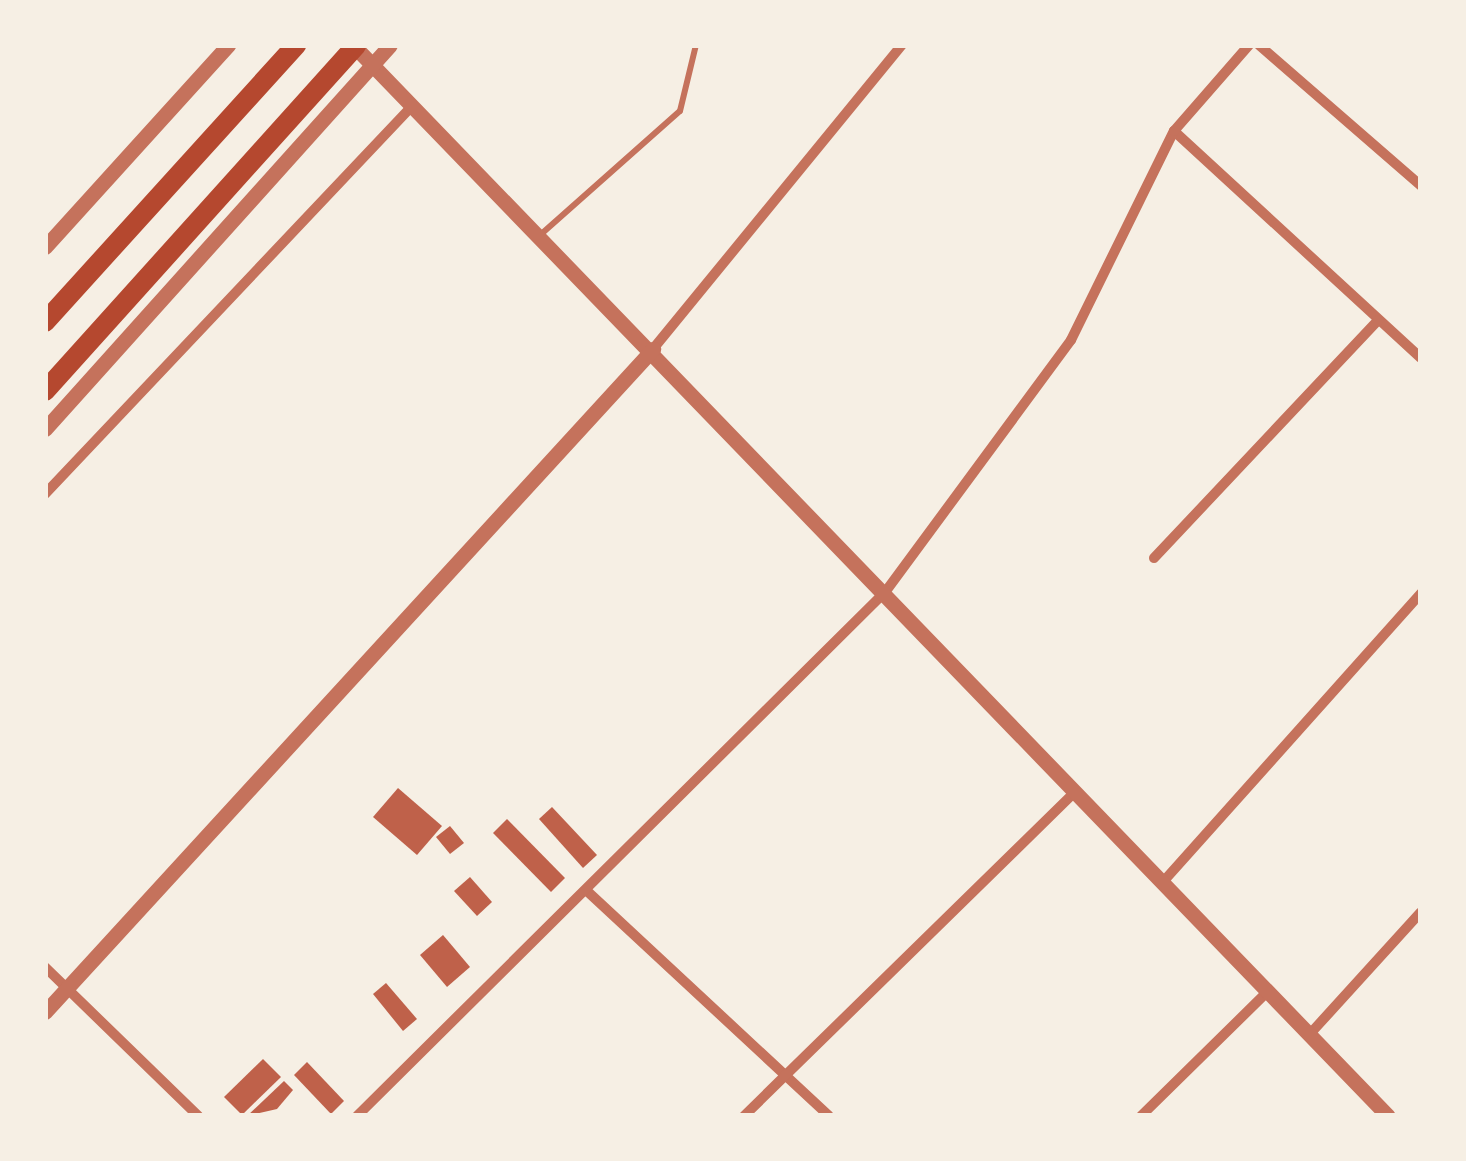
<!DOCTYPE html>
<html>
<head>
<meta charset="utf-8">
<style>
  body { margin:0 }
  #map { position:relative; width:1466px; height:1161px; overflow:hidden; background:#f6efe4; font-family:Manrope,sans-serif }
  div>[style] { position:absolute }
  .building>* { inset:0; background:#bf614a }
  .service>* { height:6px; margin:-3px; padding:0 3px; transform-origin:3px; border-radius:3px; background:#c5725c }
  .minor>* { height:10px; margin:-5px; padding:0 5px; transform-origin:5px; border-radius:5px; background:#c5725c }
  .tertiary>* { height:15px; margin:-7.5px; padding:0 7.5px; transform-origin:7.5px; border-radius:7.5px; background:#c5725c }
  .trunk>* { height:20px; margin:-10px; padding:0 10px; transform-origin:10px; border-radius:10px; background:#b5482f }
  span { translate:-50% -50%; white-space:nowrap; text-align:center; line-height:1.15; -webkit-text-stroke:10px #f6efe4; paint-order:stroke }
  .frame { position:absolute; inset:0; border:48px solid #f6efe4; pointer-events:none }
</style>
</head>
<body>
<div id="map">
  <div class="building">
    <i style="clip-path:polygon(398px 788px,442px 826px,417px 855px,373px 817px)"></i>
    <i style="clip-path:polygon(552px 807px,597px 855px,583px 868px,539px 819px)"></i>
    <i style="clip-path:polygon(507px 819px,565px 878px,551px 892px,493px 833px)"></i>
    <i style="clip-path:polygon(450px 826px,464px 843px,450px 854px,436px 837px)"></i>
    <i style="clip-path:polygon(470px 877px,492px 902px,477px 916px,454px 891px)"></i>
    <i style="clip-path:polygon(443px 935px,470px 967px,447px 987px,420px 955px)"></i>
    <i style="clip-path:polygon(386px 983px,417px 1019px,403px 1031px,373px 994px)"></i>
    <i style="clip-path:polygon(263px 1059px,281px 1077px,242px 1115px,224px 1097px)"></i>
    <i style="clip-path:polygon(307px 1062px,344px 1101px,331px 1114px,294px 1075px)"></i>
    <i style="clip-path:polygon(284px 1081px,293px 1090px,277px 1109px,247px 1116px)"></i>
  </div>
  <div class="service">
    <i style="left:539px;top:236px;width:188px;rotate:-41.6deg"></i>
    <i style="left:680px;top:111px;width:68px;rotate:-76.4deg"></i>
  </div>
  <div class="minor">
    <i style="left:1259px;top:45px;width:215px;rotate:41deg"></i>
    <i style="left:1174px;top:131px;width:335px;rotate:42.6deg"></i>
    <i style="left:653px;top:349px;width:393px;rotate:-50.7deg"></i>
    <i style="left:45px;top:494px;width:534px;rotate:-46.59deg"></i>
    <i style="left:1154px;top:558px;width:327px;rotate:-46.7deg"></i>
    <i style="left:1162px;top:883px;width:389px;rotate:-48.2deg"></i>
    <i style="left:587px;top:891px;width:330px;rotate:42.9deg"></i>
    <i style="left:45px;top:967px;width:214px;rotate:44.2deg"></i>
    <i style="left:1309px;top:1035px;width:166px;rotate:-47.7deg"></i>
    <i style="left:357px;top:1116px;width:745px;rotate:-44.78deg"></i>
    <i style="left:886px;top:591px;width:312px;rotate:-53.6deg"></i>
    <i style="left:1071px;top:340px;width:233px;rotate:-63.8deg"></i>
    <i style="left:1174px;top:131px;width:114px;rotate:-48.9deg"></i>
    <i style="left:744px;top:1116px;width:462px;rotate:-44.4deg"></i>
    <i style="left:1141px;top:1116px;width:177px;rotate:-44.5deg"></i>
  </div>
  <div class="tertiary">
    <i style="left:353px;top:45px;width:1489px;rotate:45.98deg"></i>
    <i style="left:45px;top:247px;width:273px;rotate:-47.8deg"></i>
    <i style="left:45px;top:429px;width:516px;rotate:-48.06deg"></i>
    <i style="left:45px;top:1012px;width:900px;rotate:-47.48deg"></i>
  </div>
  <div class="trunk">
    <i style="left:45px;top:322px;width:374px;rotate:-47.8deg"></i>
    <i style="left:45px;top:391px;width:465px;rotate:-48deg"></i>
  </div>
  <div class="frame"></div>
</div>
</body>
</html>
